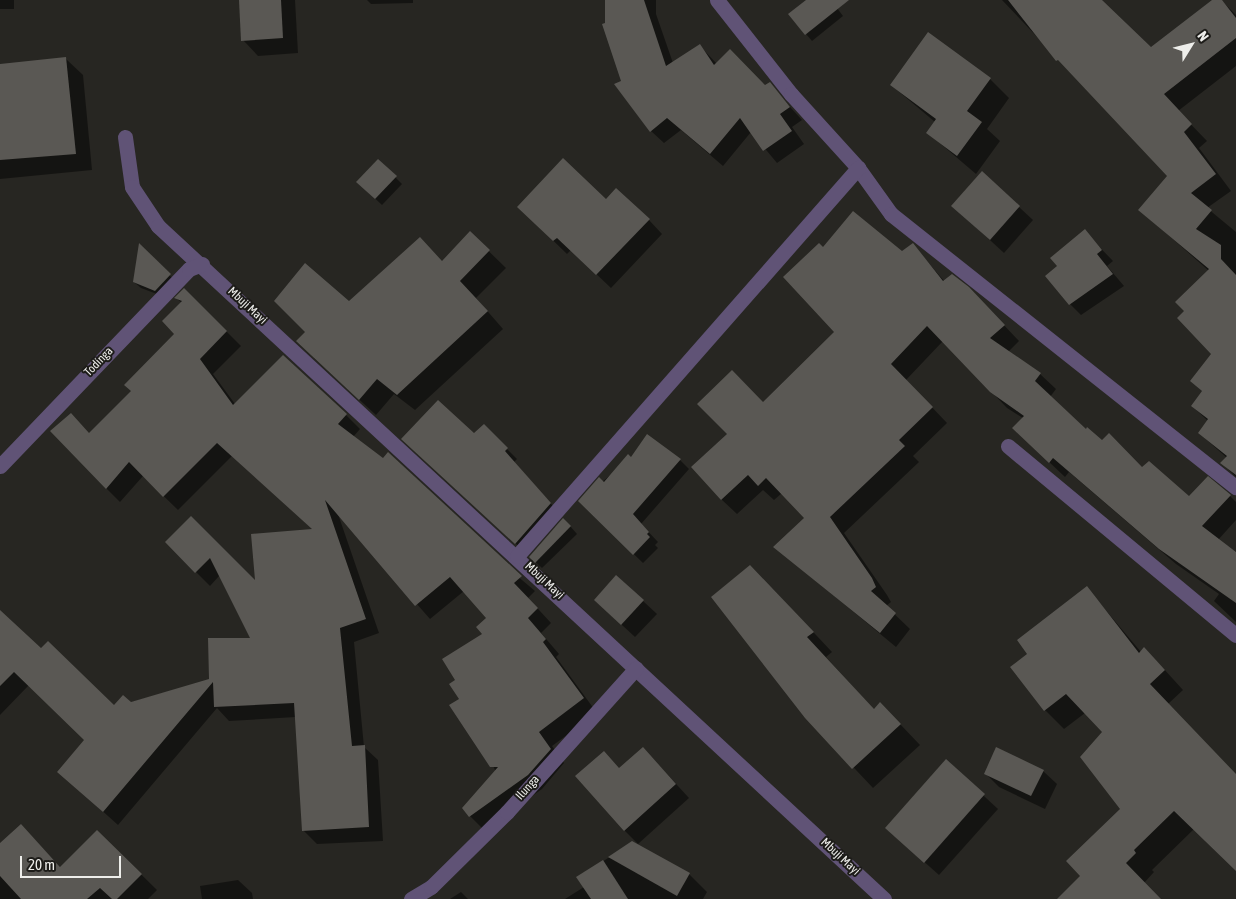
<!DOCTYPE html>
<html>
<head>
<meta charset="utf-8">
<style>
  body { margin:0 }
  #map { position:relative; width:1236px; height:899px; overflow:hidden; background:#272622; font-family:"Asap Condensed",sans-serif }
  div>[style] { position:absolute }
  .shadow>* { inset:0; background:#0007 }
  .building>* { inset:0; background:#5a5854 }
  .minor>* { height:15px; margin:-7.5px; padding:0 7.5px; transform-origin:7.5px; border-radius:7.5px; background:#605376 }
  span { translate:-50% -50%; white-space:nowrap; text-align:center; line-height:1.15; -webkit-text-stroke:4px #1d1c19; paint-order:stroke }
  .street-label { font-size:12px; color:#eeeeeb }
  .north { position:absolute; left:1166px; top:20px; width:50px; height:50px; -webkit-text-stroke:4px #1d1c19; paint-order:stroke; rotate:54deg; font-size:14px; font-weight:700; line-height:20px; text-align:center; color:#eeeeeb }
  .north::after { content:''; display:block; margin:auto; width:18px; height:22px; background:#eeeeeb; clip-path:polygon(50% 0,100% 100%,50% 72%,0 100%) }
  .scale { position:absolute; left:20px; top:856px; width:101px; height:22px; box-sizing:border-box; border:2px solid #eeeeeb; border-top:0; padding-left:6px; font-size:15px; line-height:18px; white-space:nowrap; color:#eeeeeb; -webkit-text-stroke:4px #1d1c19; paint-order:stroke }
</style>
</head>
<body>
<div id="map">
  <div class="shadow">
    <i style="clip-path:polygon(0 0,14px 0,14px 9px,0 9px)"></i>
    <i style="clip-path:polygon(240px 0,295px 0,298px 53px,258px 56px,243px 40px)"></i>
    <i style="clip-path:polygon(367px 0,413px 0,413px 3px,371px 4px)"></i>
    <i style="clip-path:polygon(606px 0,656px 0,656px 14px,673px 63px,699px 45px,717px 64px,765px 87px,769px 84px,802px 120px,792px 127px,804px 144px,777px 163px,751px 132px,723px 166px,681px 130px,664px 143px,651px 131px,622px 82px,606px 24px)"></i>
    <i style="clip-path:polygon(808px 0,831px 0,843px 16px,812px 41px,806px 34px)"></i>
    <i style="clip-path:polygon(1002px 0,1101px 0,1151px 49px,1214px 0,1221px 0,1236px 15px,1236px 66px,1178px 111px,1207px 141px,1199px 148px,1231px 191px,1207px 208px,1236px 232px,1236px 477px,1222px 463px,1227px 458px,1199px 433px,1208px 421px,1192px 406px,1203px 392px,1191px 381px,1213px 353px,1186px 312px,1209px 271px,1140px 210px,1169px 176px)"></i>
    <i style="clip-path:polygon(66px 59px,83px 75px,92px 170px,0 179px,0 65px)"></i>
    <i style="clip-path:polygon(990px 79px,1009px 98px,987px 129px,1000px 141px,976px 174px,928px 133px,935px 122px,891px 85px)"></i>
    <i style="clip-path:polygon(378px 160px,402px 184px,382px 205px,364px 188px)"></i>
    <i style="clip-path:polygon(982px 173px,1033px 220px,1004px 253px,953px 206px)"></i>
    <i style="clip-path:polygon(606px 200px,649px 220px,662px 234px,611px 288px,571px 250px,567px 254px,532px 220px)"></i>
    <i style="clip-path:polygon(1084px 231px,1113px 261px,1107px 266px,1124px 286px,1081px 315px,1070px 304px,1059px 266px)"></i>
    <i style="clip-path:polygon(470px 233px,506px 268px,476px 298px,503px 329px,415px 410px,394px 394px,376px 415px,314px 358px,349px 303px,442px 262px)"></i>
    <i style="clip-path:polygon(140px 245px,176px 282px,162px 296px,141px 288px,134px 282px)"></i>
    <i style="clip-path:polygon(913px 245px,945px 282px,984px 304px,1019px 341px,1008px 352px,1040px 374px,1056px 389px,1050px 397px,1086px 431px,1189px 498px,1230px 496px,1236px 502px,1236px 520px,1218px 540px,1236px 552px,1236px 622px,1214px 601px,1219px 594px,1176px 564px,1069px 472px,1065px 477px,1029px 443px,1023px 418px,1007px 408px,943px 341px,906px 380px,947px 423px,913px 456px,919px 462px,844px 533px,887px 595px,891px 602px,886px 606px,910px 629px,896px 647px,775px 547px,806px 519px,782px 493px,774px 500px,763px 490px,737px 514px,721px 499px,763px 404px,836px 332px,823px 248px,902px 253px)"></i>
    <i style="clip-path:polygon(184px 289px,241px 346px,213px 374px,235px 404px,346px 415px,360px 429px,353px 437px,535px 591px,528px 598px,551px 623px,541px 633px,559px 654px,556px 657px,597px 713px,552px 746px,564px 763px,542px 789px,484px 830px,470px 816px,496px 772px,461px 699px,457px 680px,484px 634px,487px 618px,464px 591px,430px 619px,338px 514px,379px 633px,354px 642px,364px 747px,378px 760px,383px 841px,317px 844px,303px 830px,296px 717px,229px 721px,217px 708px,118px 825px,59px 772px,86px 740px,29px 685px,0 715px,0 633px,41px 649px,114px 707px,210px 680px,252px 639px,220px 575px,210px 586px,166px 542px,191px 518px,256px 584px,314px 530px,232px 456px,178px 510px,143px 476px,120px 502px,106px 488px,90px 434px,132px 391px,176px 334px,182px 303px,176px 298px)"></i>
    <i style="clip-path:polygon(484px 426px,517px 459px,514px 462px,560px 514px,526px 553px,413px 449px,474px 435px)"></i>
    <i style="clip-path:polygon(631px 458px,680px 460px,689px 469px,641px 524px,658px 542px,655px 545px,658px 548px,643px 563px,579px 501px)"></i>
    <i style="clip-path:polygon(570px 526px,577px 534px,542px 568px,530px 557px)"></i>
    <i style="clip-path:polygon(770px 586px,832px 652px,826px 657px,874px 710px,900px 724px,920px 745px,873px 788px,806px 717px)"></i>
    <i style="clip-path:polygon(1087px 588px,1141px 652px,1163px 668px,1183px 690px,1168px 704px,1236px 775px,1236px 870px,1194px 829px,1152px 870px,1154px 872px,1144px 883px,1160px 899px,1059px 899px,1082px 876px,1122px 809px,1103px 732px,1085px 713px,1064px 729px,1045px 710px,1029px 654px)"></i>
    <i style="clip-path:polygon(643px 601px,657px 614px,635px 637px,609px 613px)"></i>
    <i style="clip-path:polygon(643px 748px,689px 798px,638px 844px,624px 830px,619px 769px)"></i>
    <i style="clip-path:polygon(946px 761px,998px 809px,939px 875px,886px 828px)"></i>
    <i style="clip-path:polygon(1043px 771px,1057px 784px,1045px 809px,999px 787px,985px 773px)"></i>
    <i style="clip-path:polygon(21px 825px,61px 868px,97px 831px,157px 890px,148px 899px,0 899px,0 845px)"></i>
    <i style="clip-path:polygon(632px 843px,689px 874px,707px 892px,703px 899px,565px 899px,584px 887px,578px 877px)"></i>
    <i style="clip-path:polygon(238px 880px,252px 893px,253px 899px,202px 899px,200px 886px)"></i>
    <i style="clip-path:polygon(461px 892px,468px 899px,450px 899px)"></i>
  </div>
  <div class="building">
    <i style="clip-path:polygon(239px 0,281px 0,283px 38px,241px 41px)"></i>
    <i style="clip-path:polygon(605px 0,644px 0,666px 66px,700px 44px,714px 65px,730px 49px,765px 85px,770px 82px,790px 107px,780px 114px,792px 131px,763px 151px,740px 118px,710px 154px,667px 118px,650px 132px,614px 84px,621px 81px,602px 24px,605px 23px)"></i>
    <i style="clip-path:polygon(806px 0,849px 0,805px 35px,788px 14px)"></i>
    <i style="clip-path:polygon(1008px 0,1102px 0,1151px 47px,1212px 0,1222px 0,1236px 18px,1236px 38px,1164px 94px,1192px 124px,1184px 132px,1216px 174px,1191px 193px,1212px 210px,1196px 229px,1221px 245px,1221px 259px,1236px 275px,1236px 475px,1220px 463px,1227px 456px,1198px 433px,1208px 419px,1191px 406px,1202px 391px,1190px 381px,1211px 354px,1177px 318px,1184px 311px,1175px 302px,1209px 269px,1138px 210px,1167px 176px,1058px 60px,1056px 61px)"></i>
    <i style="clip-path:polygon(928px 32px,991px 78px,967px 111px,982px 122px,957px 156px,926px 133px,936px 119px,890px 85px)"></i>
    <i style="clip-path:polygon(66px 57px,76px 154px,0 160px,0 64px)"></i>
    <i style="clip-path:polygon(563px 158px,606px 199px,616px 188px,650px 219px,596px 275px,557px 238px,553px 241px,517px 207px)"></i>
    <i style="clip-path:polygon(378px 159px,397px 176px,375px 199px,356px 182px)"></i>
    <i style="clip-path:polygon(982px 171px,1020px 206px,990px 240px,951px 206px)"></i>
    <i style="clip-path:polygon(853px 211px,902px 251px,913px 243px,943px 281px,952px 274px,969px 287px,1005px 325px,990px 338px,1041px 373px,1035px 381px,1086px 429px,1087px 427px,1102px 440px,1109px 433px,1142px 467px,1149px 461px,1189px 496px,1208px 476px,1231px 495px,1202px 526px,1236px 552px,1236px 603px,1159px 549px,1053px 458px,1049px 463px,1012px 428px,1024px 416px,990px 392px,927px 326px,891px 364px,933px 407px,899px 440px,905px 446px,830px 517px,872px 578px,876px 587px,871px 591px,896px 613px,880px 633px,773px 547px,804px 518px,766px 478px,758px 486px,748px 475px,721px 500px,691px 467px,727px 434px,697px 404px,732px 370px,763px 402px,834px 332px,783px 277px,819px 243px,823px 247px)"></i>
    <i style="clip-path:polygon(1085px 229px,1102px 250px,1097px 254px,1113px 274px,1069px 305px,1045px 276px,1057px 266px,1050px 258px)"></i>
    <i style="clip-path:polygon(470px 231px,490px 250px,460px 281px,488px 311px,397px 395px,377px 379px,359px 400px,296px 341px,305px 332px,274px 301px,305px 263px,349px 301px,420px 237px,442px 261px)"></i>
    <i style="clip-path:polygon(139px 243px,171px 274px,155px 291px,133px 282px)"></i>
    <i style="clip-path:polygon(184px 288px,227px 331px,200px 359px,233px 405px,283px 355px,347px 414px,338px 424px,383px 458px,388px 452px,522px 576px,514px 583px,538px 608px,528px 618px,546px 639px,543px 642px,584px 698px,539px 732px,551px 749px,528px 775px,469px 817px,462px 808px,498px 767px,490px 767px,449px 705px,459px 699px,449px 684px,455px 680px,442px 659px,482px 634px,476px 627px,486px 618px,450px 577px,415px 606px,325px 500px,366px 619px,340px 628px,352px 746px,365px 745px,369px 827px,302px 831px,294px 703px,214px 707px,213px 682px,103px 812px,57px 772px,84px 740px,14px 672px,0 686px,0 610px,41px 648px,48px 641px,114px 705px,123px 695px,131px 702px,209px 679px,208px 638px,250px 638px,210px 558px,195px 573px,165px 542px,191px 516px,255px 580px,251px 534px,312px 529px,217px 443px,163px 497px,129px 462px,106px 489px,50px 431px,71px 413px,89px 433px,131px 391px,124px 385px,174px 334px,162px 321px,182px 301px,174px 298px)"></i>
    <i style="clip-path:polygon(438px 400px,474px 433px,484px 424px,508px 448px,505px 451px,551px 503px,515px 544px,401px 439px)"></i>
    <i style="clip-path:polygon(647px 434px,681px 459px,633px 514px,649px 532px,647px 534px,650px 537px,633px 555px,578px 501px,599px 477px,604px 482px,628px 454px,631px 457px)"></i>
    <i style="clip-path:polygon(563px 518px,571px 526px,535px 563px,529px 557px)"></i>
    <i style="clip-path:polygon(750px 565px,814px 632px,807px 637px,874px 709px,880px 702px,901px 724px,852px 769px,805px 718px,711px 597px)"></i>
    <i style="clip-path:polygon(616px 575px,644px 600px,621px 625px,594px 600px)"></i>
    <i style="clip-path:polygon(1087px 586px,1139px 653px,1144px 647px,1165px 670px,1150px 684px,1236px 774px,1236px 871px,1174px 811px,1134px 850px,1136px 853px,1126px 863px,1161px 899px,1057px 899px,1080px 876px,1066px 861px,1120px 809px,1080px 757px,1102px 732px,1066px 694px,1044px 711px,1010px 667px,1027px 654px,1017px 640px)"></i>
    <i style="clip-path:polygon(643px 747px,676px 784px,624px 831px,575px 776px,604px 751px,619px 768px)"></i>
    <i style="clip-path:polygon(996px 747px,1044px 770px,1031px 796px,984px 774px)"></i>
    <i style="clip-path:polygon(946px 759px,985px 794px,924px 863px,885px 828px)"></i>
    <i style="clip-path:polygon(21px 824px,60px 867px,97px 830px,142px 874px,117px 899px,112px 899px,100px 888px,87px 899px,21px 899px,0 876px,0 843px)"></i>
    <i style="clip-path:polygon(632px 841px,690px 873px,677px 896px,608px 857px)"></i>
    <i style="clip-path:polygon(603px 860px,628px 899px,591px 899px,576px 877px)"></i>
  </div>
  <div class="minor">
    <i style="left:717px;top:0;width:120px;rotate:51.8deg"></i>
    <i style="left:791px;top:94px;width:100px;rotate:47.8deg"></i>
    <i style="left:858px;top:168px;width:57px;rotate:54.3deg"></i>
    <i style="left:891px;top:214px;width:440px;rotate:38.4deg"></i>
    <i style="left:125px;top:137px;width:50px;rotate:82deg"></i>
    <i style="left:132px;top:187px;width:47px;rotate:56.3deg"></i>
    <i style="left:158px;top:226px;width:990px;rotate:42.83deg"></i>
    <i style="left:1008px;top:446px;width:296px;rotate:39.7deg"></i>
    <i style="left:0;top:466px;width:273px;rotate:-46.2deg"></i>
    <i style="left:189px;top:269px;width:14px;rotate:-21deg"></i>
    <i style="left:517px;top:556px;width:517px;rotate:-48.69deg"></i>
    <i style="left:411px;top:899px;width:23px;rotate:-31deg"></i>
    <i style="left:431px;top:887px;width:107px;rotate:-44.6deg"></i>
    <i style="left:507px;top:812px;width:193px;rotate:-48.1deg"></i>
  </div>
  <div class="street-label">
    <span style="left:247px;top:306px;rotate:43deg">Mbuji Mayi</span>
    <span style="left:99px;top:362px;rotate:-46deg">Todinga</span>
    <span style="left:544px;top:581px;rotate:43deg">Mbuji Mayi</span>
    <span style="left:528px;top:788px;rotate:-48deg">Ilunga</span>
    <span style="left:840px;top:857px;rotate:43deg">Mbuji Mayi</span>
  </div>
  <div class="north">N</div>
  <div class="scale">20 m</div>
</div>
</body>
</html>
